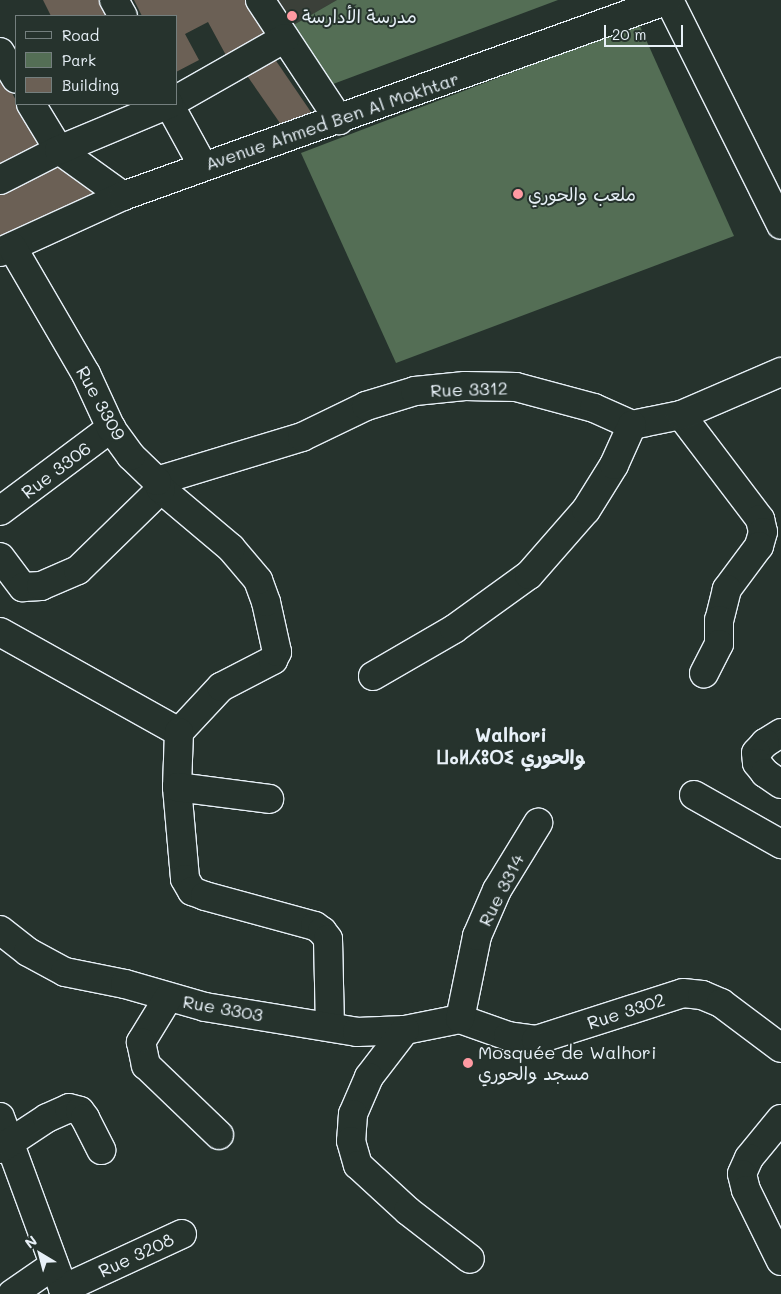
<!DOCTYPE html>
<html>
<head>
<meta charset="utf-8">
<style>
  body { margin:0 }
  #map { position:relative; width:781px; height:1294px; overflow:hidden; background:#26332d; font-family:Mali,"Playpen Sans Arabic","Noto Sans Tifinagh",sans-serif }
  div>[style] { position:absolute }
  .built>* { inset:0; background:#3b4039 }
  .green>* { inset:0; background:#546e55 }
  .building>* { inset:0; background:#6b6055 }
  .roads { filter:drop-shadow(1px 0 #e8f1f8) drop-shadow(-1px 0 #e8f1f8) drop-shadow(0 1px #e8f1f8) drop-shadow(0 -1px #e8f1f8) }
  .street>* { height:28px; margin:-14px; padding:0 14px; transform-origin:14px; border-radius:14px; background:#26332d }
  .dots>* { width:14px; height:14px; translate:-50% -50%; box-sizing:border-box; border:2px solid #26332d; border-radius:50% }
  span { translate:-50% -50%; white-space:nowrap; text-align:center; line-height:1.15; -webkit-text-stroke:4px #26332d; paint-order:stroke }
  .poi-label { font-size:18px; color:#e8f1f8 }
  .left { translate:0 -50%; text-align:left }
  .street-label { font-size:18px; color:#e8f1f8 }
  .neighbourhood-label { font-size:19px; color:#e8f1f8; font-weight:700 }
  .legend { position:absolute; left:15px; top:15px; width:162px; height:90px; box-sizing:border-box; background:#26332d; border:1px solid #747f7e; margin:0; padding:6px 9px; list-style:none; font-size:15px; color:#e8f1f8 }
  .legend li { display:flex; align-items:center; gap:10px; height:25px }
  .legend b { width:25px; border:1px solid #747f7e }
  .north { position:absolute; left:15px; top:1229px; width:50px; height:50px; -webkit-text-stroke:4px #26332d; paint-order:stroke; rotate:323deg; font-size:14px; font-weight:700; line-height:20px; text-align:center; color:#e8f1f8 }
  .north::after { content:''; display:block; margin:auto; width:18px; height:22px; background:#e8f1f8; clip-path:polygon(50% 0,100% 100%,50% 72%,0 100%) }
  .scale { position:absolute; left:604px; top:25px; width:79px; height:22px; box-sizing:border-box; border:2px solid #e8f1f8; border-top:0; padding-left:6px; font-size:15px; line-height:18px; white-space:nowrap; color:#e8f1f8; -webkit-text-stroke:4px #26332d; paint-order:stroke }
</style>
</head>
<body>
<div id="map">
  <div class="built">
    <i style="clip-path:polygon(262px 0,337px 0,283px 31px)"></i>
  </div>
  <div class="green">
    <i style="clip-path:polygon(337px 0,558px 0,317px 90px,283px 31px)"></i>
    <i style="clip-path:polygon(639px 24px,734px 236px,396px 363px,301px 153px)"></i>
  </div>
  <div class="building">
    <i style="clip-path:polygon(43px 0,105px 0,113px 16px,51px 16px)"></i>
    <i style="clip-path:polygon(134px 0,249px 0,268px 36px,228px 59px,208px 22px,185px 34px,199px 60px,176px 72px,176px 16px,142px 16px)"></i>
    <i style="clip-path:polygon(270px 52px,313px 115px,282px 126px,241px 67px)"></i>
    <i style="clip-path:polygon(0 70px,42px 150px,0 172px)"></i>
    <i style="clip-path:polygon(69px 162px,105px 194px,0 243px,0 195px)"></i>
  </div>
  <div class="roads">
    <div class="street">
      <i style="left:114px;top:0;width:18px;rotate:61deg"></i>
      <i style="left:260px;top:0;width:144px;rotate:56.6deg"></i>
      <i style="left:669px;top:0;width:251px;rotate:63.5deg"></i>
      <i style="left:0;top:52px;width:31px;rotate:59deg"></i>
      <i style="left:176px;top:100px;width:125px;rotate:-29.6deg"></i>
      <i style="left:31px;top:104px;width:54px;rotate:58.7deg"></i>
      <i style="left:59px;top:150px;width:79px;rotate:35.7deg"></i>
      <i style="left:169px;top:104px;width:71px;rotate:61.3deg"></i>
      <i style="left:0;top:180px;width:66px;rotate:-27deg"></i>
      <i style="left:59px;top:150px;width:119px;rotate:-22.7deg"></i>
      <i style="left:0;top:252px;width:135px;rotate:-24.5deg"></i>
      <i style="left:123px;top:196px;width:579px;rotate:-19.78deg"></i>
      <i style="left:681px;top:415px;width:131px;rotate:52.8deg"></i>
      <i style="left:760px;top:519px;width:13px;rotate:77deg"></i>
      <i style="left:763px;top:532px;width:15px;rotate:106deg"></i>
      <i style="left:759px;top:546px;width:54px;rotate:126.7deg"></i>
      <i style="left:727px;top:589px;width:32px;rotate:104deg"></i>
      <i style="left:719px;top:620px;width:24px;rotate:90deg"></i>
      <i style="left:719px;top:644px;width:33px;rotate:117deg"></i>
      <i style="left:157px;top:481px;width:152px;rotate:-16.9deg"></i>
      <i style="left:302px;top:437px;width:71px;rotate:-25.8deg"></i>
      <i style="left:366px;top:406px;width:51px;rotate:-17deg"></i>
      <i style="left:415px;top:391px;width:50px;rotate:-5.7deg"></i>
      <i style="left:465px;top:386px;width:51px;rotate:1.1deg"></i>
      <i style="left:516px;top:387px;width:81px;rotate:15.1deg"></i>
      <i style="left:594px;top:408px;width:42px;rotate:24.1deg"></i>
      <i style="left:632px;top:425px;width:50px;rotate:-11.5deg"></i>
      <i style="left:681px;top:415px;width:109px;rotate:-23.3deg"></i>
      <i style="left:0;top:511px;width:139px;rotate:-36.8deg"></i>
      <i style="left:0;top:557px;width:38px;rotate:53deg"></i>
      <i style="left:23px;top:587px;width:18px;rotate:-3deg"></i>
      <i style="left:41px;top:586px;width:40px;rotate:-23.4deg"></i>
      <i style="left:78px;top:570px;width:116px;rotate:-44.3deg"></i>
      <i style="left:0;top:632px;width:205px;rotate:29.2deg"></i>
      <i style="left:179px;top:732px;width:62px;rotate:-47deg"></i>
      <i style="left:221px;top:687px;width:59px;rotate:-27.4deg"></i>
      <i style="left:273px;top:660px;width:9px;rotate:-63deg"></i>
      <i style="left:277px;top:652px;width:51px;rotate:-102.4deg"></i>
      <i style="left:266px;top:602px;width:23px;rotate:-110deg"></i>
      <i style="left:258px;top:580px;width:42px;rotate:-130.2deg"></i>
      <i style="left:231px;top:548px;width:92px;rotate:-139.9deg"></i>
      <i style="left:161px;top:489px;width:9px;rotate:-117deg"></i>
      <i style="left:157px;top:481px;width:36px;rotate:-136deg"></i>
      <i style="left:131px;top:456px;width:34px;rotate:-126deg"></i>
      <i style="left:111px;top:428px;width:60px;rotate:-114.8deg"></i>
      <i style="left:86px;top:374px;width:147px;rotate:-120.2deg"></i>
      <i style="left:373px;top:676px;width:94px;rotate:-30.1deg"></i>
      <i style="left:454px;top:629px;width:92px;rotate:-35.8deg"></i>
      <i style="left:529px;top:575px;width:86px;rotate:-48.8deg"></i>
      <i style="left:586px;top:510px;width:53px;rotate:-58.1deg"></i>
      <i style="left:614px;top:465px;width:44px;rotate:-65.8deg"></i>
      <i style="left:179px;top:732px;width:55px;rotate:92.1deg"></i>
      <i style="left:177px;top:787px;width:92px;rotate:85deg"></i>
      <i style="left:185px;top:879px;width:14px;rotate:60deg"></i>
      <i style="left:192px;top:891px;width:14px;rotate:21deg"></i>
      <i style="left:205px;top:896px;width:114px;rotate:15.3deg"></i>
      <i style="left:315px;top:926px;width:9px;rotate:36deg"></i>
      <i style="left:322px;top:931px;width:10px;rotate:53deg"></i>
      <i style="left:328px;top:939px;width:86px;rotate:88.7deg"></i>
      <i style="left:781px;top:733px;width:19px;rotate:148deg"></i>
      <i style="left:765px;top:743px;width:13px;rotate:132deg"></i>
      <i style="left:756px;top:753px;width:10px;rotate:84deg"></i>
      <i style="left:757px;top:763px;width:13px;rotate:51deg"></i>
      <i style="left:765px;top:773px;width:19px;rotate:35deg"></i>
      <i style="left:177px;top:787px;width:93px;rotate:7.4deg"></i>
      <i style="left:694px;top:795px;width:100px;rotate:29.4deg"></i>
      <i style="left:0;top:930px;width:36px;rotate:38deg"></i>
      <i style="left:28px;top:952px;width:42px;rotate:28.4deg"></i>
      <i style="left:65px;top:972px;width:61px;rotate:11.3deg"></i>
      <i style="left:125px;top:984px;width:83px;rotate:16deg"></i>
      <i style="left:205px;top:1007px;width:154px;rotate:9.3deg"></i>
      <i style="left:357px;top:1032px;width:48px;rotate:-2.4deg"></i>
      <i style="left:405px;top:1030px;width:56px;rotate:-11.3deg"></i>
      <i style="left:460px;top:1019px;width:51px;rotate:19.5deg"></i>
      <i style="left:508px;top:1036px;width:28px;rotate:8deg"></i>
      <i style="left:536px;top:1040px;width:154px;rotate:-17.7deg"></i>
      <i style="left:683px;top:993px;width:19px;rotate:6deg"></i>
      <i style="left:702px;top:995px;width:21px;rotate:23deg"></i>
      <i style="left:721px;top:1003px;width:75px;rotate:36.9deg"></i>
      <i style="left:168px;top:998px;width:52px;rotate:121.5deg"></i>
      <i style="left:141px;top:1042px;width:24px;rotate:78deg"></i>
      <i style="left:146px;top:1065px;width:101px;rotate:43.8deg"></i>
      <i style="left:460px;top:1019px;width:85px;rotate:-78.4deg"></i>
      <i style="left:477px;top:936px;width:50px;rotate:-66.5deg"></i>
      <i style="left:497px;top:890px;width:79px;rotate:-58.5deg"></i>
      <i style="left:405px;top:1030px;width:59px;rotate:127.5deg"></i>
      <i style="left:369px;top:1077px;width:40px;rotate:113.4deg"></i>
      <i style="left:353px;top:1114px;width:27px;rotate:94deg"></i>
      <i style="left:351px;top:1141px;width:25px;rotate:74deg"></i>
      <i style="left:358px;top:1165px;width:68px;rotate:42.6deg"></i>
      <i style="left:408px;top:1211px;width:78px;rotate:37.7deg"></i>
      <i style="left:0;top:1117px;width:189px;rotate:69.8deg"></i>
      <i style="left:781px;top:1119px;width:50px;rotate:129.4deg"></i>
      <i style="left:749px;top:1158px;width:17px;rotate:114deg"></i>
      <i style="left:742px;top:1174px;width:16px;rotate:76deg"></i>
      <i style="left:746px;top:1190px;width:79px;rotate:63.8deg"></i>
      <i style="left:0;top:1149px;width:56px;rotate:-33.4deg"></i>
      <i style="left:47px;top:1118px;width:24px;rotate:-24deg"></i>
      <i style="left:69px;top:1108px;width:11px;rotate:15deg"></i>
      <i style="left:80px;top:1111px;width:9px;rotate:54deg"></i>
      <i style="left:85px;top:1118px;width:36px;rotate:63deg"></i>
      <i style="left:63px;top:1289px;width:131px;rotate:-24.8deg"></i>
      <i style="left:12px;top:1294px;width:51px;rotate:-34.6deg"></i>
    </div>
  </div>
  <div class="dots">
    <i style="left:292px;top:16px;background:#ff9aa2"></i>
    <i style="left:518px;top:194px;background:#ff9aa2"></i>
    <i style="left:468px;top:1063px;background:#ff9aa2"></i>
  </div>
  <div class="poi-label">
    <span class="left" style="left:302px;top:16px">مدرسة الأدارسة</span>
    <span class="left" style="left:528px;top:194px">ملعب والحوري</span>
    <span class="left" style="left:478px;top:1063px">Mosquée de Walhori<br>مسجد والحوري</span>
  </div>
  <div class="street-label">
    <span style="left:332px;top:121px;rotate:-19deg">Avenue Ahmed Ben Al Mokhtar</span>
    <span style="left:469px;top:389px;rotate:-2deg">Rue 3312</span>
    <span style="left:101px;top:403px;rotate:61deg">Rue 3309</span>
    <span style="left:56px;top:470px;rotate:-37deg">Rue 3306</span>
    <span style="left:501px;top:890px;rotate:-63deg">Rue 3314</span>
    <span style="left:223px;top:1008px;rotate:10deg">Rue 3303</span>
    <span style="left:626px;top:1011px;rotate:-18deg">Rue 3302</span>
    <span style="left:136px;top:1255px;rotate:-25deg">Rue 3208</span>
  </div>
  <div class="neighbourhood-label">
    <span style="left:511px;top:746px">Walhori<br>ⵡⴰⵍⵃⵓⵔⵉ والحوري</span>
  </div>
  <ul class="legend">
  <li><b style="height:6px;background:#26332d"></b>Road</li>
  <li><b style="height:14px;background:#546e55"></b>Park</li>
  <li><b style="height:14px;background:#6b6055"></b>Building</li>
  </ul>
  <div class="north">N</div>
  <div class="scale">20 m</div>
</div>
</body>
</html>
